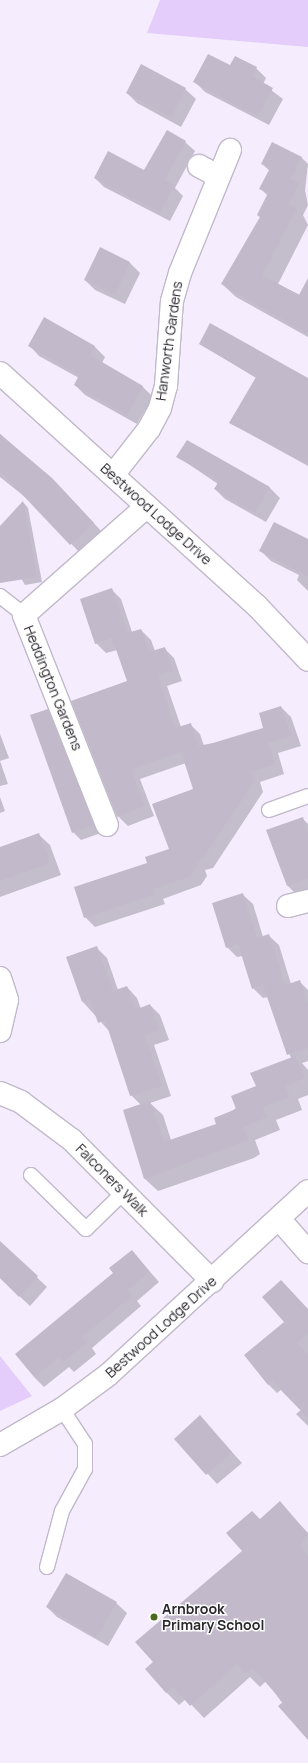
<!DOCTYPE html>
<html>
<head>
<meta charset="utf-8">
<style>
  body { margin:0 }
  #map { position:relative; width:308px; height:1763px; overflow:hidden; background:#f5edfe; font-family:Manrope,sans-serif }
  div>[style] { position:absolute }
  .green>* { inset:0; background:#e4cdfa }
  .shadow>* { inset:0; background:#0003 }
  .building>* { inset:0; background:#c2bacb }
  .roads { filter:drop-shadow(1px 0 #c1b9ca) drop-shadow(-1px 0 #c1b9ca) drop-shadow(0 1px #c1b9ca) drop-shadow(0 -1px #c1b9ca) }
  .lane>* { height:14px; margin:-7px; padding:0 7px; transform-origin:7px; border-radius:7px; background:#fff }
  .street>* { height:22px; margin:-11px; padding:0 11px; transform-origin:11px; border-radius:11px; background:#fff }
  .dots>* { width:11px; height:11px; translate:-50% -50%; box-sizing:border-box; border:2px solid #fefefe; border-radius:50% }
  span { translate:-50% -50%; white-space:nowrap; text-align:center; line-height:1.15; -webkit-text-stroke:3px #fefefe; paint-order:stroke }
  .street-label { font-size:14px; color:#2a272d }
  .poi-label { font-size:14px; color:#2a272d; font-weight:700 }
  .left { translate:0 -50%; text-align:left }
</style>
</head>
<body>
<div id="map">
  <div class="green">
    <i style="clip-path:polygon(160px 0,308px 0,308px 47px,147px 33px)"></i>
    <i style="clip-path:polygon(0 1356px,32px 1396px,0 1411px)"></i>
  </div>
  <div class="shadow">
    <i style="clip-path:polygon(141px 66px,185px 89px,196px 99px,181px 127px,137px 103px,127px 93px)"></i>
    <i style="clip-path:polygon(230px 66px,256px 68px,266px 78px,263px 84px,283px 99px,269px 125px,205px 92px,195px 82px)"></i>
    <i style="clip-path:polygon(185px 142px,195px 151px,175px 188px,183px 196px,170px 221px,104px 187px,95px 178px,144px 171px)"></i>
    <i style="clip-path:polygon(301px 157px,308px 164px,305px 190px,308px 205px,303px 215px,308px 225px,278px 284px,308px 299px,308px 337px,236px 297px,222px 284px,261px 218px,258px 215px,268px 196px,261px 189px,270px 171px,262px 164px)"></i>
    <i style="clip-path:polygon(100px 249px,130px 263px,140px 273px,125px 304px,95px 290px,85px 280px)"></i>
    <i style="clip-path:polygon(44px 319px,95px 347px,105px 357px,102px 363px,143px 387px,153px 397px,137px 424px,85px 395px,75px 385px,79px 378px,39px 356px,29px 345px)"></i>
    <i style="clip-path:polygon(200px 344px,308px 378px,308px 466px,230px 423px,256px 378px)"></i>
    <i style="clip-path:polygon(0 434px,62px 489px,103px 533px,81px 554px,30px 501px,0 477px)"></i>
    <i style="clip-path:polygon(187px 441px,270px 488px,280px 498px,266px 522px,225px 499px,215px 489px,218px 484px,178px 457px)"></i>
    <i style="clip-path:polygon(23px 502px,28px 508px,42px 582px,25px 585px,0 542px,0 527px)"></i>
    <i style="clip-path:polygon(308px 540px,308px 591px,297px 580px,299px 575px,271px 561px,261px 551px)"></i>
    <i style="clip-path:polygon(111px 589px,121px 599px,132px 632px,141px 630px,151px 640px,155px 651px,164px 648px,174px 658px,182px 681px,167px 686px,181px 727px,190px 724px,200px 734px,204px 746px,265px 729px,281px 707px,291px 717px,301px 746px,278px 753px,284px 774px,260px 782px,263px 792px,213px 868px,205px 870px,207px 876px,201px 885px,163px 899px,165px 904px,95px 927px,85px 917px,170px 849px,195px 790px,186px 763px,140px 779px,154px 816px,128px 826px,118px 816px,128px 682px,117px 650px,106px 653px,96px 643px)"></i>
    <i style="clip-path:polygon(47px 710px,55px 718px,101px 833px,81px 840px,73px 832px)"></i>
    <i style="clip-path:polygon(0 734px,9px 758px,0 761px,8px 784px,0 786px)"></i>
    <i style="clip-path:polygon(0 797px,5px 811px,0 813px)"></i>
    <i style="clip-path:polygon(302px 818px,308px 824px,308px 899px,303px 901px,287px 885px)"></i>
    <i style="clip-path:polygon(38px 834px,50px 845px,61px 875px,0 897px,0 848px)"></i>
    <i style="clip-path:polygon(242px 894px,253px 904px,263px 937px,268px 935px,279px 945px,291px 984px,299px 981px,308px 990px,308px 1061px,302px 1063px,308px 1070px,308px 1095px,298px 1099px,302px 1110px,276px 1120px,280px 1130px,255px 1140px,260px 1154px,254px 1158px,158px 1191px,145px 1179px,141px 1105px,131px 1095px,110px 1032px,83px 1002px,97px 948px,107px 958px,118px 990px,127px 987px,137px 998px,141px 1009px,150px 1005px,160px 1015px,169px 1040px,154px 1045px,171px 1096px,150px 1103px,163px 1115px,171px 1140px,217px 1125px,291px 1058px,268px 997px,263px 998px,253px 988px,243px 956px,237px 957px,227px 947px)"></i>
    <i style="clip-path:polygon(0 1242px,47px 1287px,30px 1306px,0 1278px)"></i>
    <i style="clip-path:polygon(132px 1251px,159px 1282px,137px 1301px,141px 1306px,92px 1348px,96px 1354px,74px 1372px,69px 1367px,44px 1387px,34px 1377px)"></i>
    <i style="clip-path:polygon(308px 1310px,308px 1426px,296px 1414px,301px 1410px,282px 1389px,277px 1393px,268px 1384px)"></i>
    <i style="clip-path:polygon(200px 1417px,242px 1463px,217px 1484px,176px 1439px)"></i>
    <i style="clip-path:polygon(280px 1503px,308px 1533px,308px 1738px,266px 1681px,260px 1687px,250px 1677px,204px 1718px,186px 1699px,179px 1705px,166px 1692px,154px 1662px,243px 1551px,260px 1520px)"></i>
    <i style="clip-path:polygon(66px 1574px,116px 1603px,127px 1613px,108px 1646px,57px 1617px,47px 1607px)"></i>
  </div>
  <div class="building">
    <i style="clip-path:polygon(208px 54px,230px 65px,235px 56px,257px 67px,252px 76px,273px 88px,258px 116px,193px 82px)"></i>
    <i style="clip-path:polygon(141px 64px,186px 88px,171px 117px,126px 93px)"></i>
    <i style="clip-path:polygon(167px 130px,186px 141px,164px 180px,174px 185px,160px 212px,94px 178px,108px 151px,144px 170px)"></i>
    <i style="clip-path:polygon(272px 142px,302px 157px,290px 179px,299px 183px,289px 204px,297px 208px,262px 275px,299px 295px,308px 278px,308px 334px,221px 284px,260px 217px,257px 215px,268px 193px,259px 189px,270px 168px,261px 164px)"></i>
    <i style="clip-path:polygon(100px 247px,130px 262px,115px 295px,84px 280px)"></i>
    <i style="clip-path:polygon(44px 317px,95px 346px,90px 355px,143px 386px,127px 415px,74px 385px,79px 375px,28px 346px)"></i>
    <i style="clip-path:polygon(210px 323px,308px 378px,308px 464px,229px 423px,256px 377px,199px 344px)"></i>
    <i style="clip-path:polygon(0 434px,52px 478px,94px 523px,70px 545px,0 471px)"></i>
    <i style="clip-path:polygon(187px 440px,270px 487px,255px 513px,214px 489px,219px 481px,176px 457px)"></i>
    <i style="clip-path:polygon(23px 501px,37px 577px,0 583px,0 526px)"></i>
    <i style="clip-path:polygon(274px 522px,308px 539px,308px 576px,259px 551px)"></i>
    <i style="clip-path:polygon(112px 588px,127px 633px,141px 629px,149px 652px,165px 647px,173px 671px,158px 676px,175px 728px,191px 723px,198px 746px,213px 743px,263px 728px,259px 713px,281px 706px,291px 736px,268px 743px,275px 764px,250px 772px,254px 782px,203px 858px,196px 860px,197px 866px,191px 876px,154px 889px,155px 894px,84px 918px,74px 887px,147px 863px,145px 857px,169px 849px,152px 804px,193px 789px,181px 752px,193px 748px,131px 769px,145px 806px,117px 817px,71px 701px,127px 681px,112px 638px,95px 644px,80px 599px)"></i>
    <i style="clip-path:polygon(48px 709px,94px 825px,72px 833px,30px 715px)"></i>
    <i style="clip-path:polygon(303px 817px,308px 832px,308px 878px,287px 886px,266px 830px)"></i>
    <i style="clip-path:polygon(39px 833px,50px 863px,0 881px,0 847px)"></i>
    <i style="clip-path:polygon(243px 893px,257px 938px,269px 934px,285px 985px,300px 980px,308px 1005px,308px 1048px,287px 1055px,263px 985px,252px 989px,238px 944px,226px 948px,212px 903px)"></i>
    <i style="clip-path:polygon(97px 946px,113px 991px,127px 986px,135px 1010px,150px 1004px,159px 1030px,145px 1035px,162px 1086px,130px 1096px,105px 1020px,98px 1023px,90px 999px,82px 1002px,66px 957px)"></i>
    <i style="clip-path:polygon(295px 1056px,305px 1078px,285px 1086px,290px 1097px,263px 1107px,267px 1117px,243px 1127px,248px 1140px,144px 1179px,123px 1110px,150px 1101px,164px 1142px,216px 1124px,214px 1118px,236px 1109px,231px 1096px,256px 1086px,250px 1073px)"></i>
    <i style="clip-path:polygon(0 1241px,38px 1276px,19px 1297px,0 1278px)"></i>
    <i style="clip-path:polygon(132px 1250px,150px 1272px,127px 1290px,132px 1296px,82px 1337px,87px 1343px,63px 1362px,59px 1357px,34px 1377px,15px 1354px,113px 1273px,109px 1268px)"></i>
    <i style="clip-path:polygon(281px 1280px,308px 1309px,308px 1333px,297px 1343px,308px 1355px,308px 1418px,272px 1381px,268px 1385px,244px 1355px,284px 1322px,262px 1297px)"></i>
    <i style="clip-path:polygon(200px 1415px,232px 1452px,206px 1475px,174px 1439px)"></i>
    <i style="clip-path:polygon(280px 1501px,308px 1534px,299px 1546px,308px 1556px,308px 1740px,278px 1706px,283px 1702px,253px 1668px,246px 1674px,237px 1664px,190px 1706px,173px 1686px,166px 1693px,145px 1669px,153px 1662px,135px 1642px,242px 1551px,226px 1533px,252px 1511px,260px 1519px)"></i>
    <i style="clip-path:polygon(66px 1573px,117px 1602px,97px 1637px,46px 1607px)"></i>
  </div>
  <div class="roads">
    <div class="lane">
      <i style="left:0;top:596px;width:31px;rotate:38deg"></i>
      <i style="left:269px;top:810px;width:41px;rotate:-19.7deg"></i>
      <i style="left:31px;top:1175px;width:77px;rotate:44.5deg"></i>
      <i style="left:86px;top:1229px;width:53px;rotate:-44.2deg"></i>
      <i style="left:47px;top:1567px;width:58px;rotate:-75deg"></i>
      <i style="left:62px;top:1511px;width:48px;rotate:-61.3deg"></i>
      <i style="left:85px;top:1469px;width:25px;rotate:-90deg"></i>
      <i style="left:85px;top:1444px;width:42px;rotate:-123.3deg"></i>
    </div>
    <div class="street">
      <i style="left:199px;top:166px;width:21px;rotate:28deg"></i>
      <i style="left:0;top:373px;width:347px;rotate:42.2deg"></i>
      <i style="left:257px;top:606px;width:74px;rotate:46.6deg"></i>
      <i style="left:113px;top:475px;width:58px;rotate:-52deg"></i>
      <i style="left:149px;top:429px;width:24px;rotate:-62deg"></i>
      <i style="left:160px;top:408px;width:23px;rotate:-75deg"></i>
      <i style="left:166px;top:386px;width:85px;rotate:-86deg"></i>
      <i style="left:172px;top:301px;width:29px;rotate:-74deg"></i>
      <i style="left:180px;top:273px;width:133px;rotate:-67.9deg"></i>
      <i style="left:107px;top:825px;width:226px;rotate:-111.6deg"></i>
      <i style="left:24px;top:615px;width:164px;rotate:-41.5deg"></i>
      <i style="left:288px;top:906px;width:21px;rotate:-14deg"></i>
      <i style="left:0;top:978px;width:23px;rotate:72deg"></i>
      <i style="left:7px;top:1000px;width:32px;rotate:103deg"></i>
      <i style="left:0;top:1093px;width:23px;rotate:23deg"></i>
      <i style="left:21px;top:1102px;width:64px;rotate:36.7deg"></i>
      <i style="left:72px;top:1140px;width:199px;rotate:45.2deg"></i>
      <i style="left:280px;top:1220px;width:43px;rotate:48.8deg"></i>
      <i style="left:0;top:1445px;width:72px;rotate:-30.1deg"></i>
      <i style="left:62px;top:1409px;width:57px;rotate:-36.5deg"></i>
      <i style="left:108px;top:1375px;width:272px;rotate:-42.6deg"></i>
    </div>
  </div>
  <div class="dots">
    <i style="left:154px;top:1617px;background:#4d6a1e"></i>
  </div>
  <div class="street-label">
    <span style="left:169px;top:341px;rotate:-82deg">Hanworth Gardens</span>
    <span style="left:156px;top:514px;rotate:42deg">Bestwood Lodge Drive</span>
    <span style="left:53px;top:688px;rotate:68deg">Heddington Gardens</span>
    <span style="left:112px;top:1180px;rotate:45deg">Falconers Walk</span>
    <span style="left:161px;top:1327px;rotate:-42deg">Bestwood Lodge Drive</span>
  </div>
  <div class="poi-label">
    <span class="left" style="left:162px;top:1617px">Arnbrook<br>Primary School</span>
  </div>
</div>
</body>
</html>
